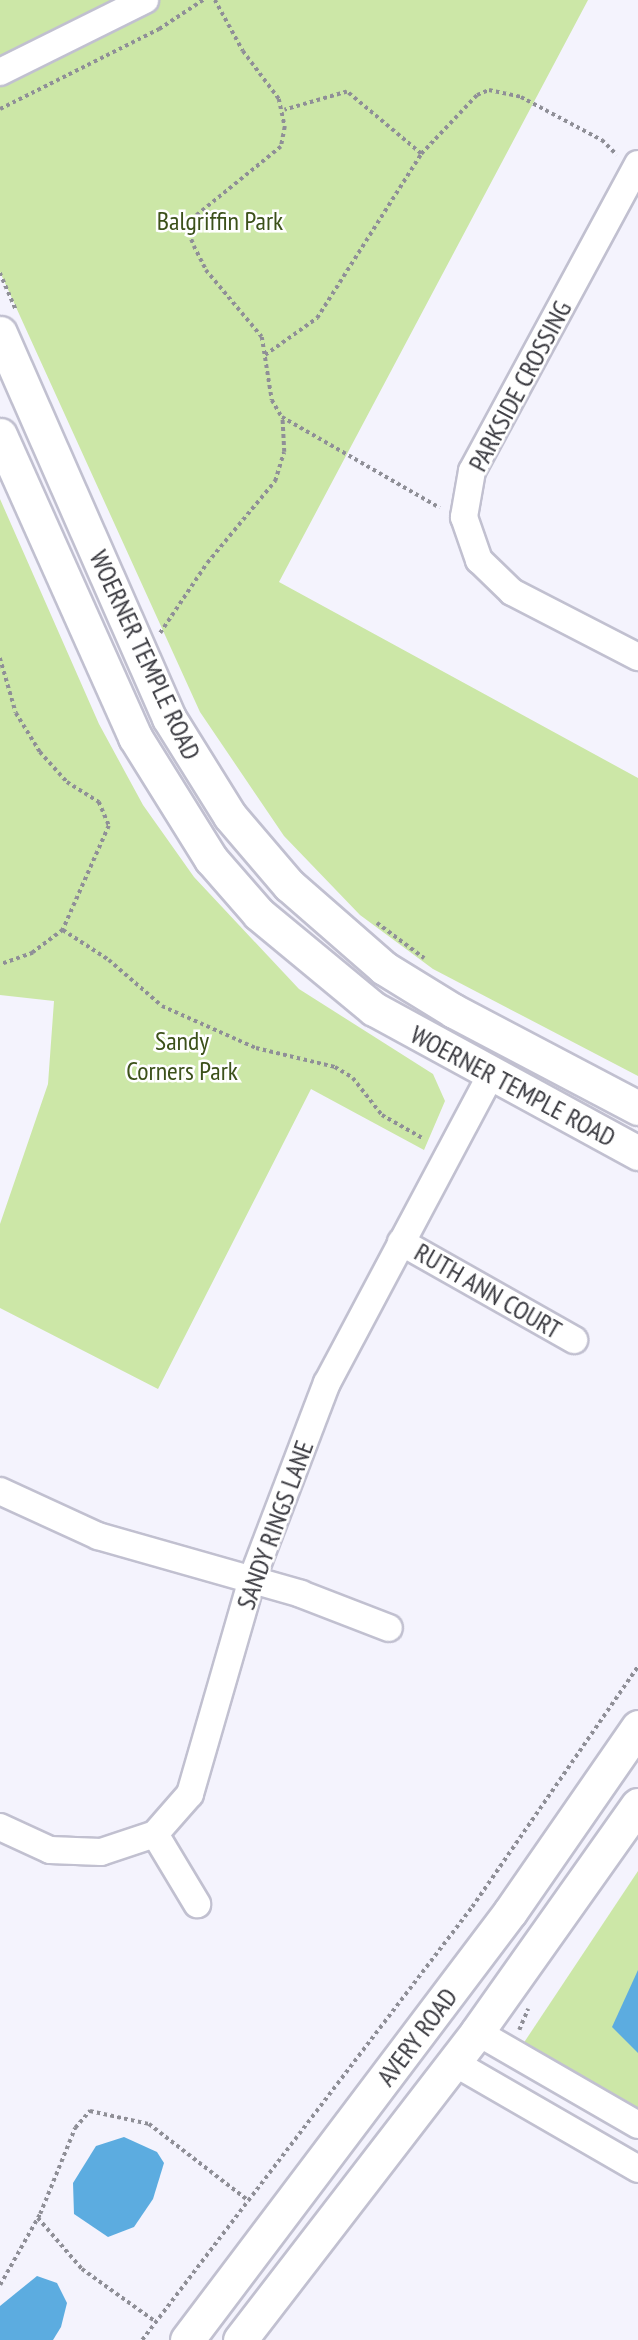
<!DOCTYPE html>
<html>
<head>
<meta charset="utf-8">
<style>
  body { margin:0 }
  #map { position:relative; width:638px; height:2340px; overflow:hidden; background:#f4f3fd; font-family:"PT Sans Narrow",sans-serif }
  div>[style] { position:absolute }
  .green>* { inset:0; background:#cce7a7 }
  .water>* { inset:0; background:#5cace0 }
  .path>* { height:3.5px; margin-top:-1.75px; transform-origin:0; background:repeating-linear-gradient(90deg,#8f8f97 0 3.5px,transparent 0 7px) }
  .roads { filter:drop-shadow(2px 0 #c1c0d0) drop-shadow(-2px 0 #c1c0d0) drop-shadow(0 2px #c1c0d0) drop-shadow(0 -2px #c1c0d0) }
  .minor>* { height:26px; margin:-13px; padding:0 13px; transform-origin:13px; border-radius:13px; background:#fff }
  .major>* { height:33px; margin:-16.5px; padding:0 16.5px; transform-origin:16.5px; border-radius:16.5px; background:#fff }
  span { translate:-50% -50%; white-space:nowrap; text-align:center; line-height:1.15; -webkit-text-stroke:5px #fff; paint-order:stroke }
  .park-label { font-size:26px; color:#3c511a }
  .street-label { font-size:26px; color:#39393f }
</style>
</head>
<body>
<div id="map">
  <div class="green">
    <i style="clip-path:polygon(0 0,588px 0,279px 582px,638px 778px,638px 1076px,433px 969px,360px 915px,284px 836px,200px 712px,0 272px)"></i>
    <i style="clip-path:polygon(0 499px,99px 724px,143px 805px,194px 877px,299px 989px,433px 1074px,445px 1101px,424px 1150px,311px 1089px,158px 1389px,0 1308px,0 1224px,48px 1084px,54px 1001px,0 995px)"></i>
    <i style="clip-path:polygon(638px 1871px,638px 2126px,517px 2053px)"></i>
  </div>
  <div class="water">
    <i style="clip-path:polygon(638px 1970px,638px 2053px,612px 2027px)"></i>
    <i style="clip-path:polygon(124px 2137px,157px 2152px,164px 2163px,153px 2199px,134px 2227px,108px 2237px,74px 2214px,73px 2183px,96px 2146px)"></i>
    <i style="clip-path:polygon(37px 2276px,57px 2283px,67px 2303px,61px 2327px,53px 2340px,0 2340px,0 2306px)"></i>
  </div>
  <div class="path">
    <i style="left:215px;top:0;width:58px;rotate:61.2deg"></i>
    <i style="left:243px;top:51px;width:60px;rotate:53.1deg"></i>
    <i style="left:279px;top:99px;width:29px;rotate:78deg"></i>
    <i style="left:285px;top:127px;width:20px;rotate:101deg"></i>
    <i style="left:281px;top:147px;width:109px;rotate:140.9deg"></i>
    <i style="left:196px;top:216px;width:18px;rotate:112deg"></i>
    <i style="left:189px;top:233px;width:14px;rotate:69deg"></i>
    <i style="left:194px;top:246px;width:27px;rotate:63deg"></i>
    <i style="left:206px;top:270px;width:87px;rotate:50.1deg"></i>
    <i style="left:262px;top:337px;width:64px;rotate:81deg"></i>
    <i style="left:272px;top:400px;width:20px;rotate:60deg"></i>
    <i style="left:282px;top:417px;width:182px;rotate:29.9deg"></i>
    <i style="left:0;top:109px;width:178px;rotate:-26.7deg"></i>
    <i style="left:159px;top:29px;width:53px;rotate:-33.4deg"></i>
    <i style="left:421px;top:154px;width:81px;rotate:-46.5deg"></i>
    <i style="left:477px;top:95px;width:13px;rotate:-23deg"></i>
    <i style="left:489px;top:90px;width:33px;rotate:12deg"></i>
    <i style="left:521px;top:97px;width:92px;rotate:28deg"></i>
    <i style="left:602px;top:140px;width:21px;rotate:45deg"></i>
    <i style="left:0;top:273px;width:40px;rotate:66.6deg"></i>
    <i style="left:265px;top:355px;width:64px;rotate:-35.4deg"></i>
    <i style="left:317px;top:318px;width:194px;rotate:-57.6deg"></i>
    <i style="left:421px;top:154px;width:97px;rotate:-140deg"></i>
    <i style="left:347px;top:92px;width:65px;rotate:163.8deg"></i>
    <i style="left:160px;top:633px;width:84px;rotate:-56.1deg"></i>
    <i style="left:207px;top:563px;width:107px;rotate:-50.3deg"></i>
    <i style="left:275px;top:481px;width:30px;rotate:-73deg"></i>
    <i style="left:284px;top:452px;width:35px;rotate:-93deg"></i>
    <i style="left:0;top:658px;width:57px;rotate:73.8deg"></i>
    <i style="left:16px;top:713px;width:46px;rotate:58.4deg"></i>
    <i style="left:40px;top:752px;width:40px;rotate:48deg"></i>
    <i style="left:67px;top:782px;width:38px;rotate:32deg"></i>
    <i style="left:99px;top:802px;width:26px;rotate:67deg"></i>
    <i style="left:109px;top:826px;width:114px;rotate:113.9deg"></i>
    <i style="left:63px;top:930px;width:38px;rotate:143deg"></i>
    <i style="left:33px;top:953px;width:35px;rotate:160deg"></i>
    <i style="left:377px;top:923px;width:59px;rotate:36.7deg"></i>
    <i style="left:63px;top:930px;width:55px;rotate:33.1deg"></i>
    <i style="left:109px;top:960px;width:70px;rotate:41deg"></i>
    <i style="left:162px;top:1006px;width:103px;rotate:24.1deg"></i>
    <i style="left:256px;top:1048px;width:81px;rotate:13.5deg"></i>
    <i style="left:335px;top:1067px;width:21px;rotate:31deg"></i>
    <i style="left:353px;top:1078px;width:47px;rotate:51.9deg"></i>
    <i style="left:382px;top:1115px;width:48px;rotate:29.7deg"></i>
    <i style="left:519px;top:2030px;width:23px;rotate:-67deg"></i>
    <i style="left:38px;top:2218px;width:67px;rotate:49.2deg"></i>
    <i style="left:82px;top:2269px;width:91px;rotate:35.6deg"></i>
    <i style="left:0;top:2285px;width:81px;rotate:-60.6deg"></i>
    <i style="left:40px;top:2214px;width:93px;rotate:-67.9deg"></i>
    <i style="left:75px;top:2128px;width:23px;rotate:-49deg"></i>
    <i style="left:90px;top:2111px;width:60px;rotate:12.4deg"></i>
    <i style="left:149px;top:2124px;width:126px;rotate:37.6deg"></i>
    <i style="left:142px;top:2340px;width:544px;rotate:-52.69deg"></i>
    <i style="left:472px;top:1907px;width:293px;rotate:-55.4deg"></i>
  </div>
  <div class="roads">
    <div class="minor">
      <i style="left:0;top:72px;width:162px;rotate:-26.4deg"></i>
      <i style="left:638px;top:164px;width:349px;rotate:118.4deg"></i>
      <i style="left:472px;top:471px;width:47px;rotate:99.9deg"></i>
      <i style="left:464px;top:517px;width:46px;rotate:70.8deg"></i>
      <i style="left:479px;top:560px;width:46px;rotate:44.1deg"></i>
      <i style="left:512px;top:592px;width:142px;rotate:27.3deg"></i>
      <i style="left:401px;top:1242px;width:199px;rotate:29.5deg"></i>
      <i style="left:0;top:1491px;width:108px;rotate:24.7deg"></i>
      <i style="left:98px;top:1536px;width:211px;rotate:15.9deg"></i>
      <i style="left:301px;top:1594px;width:94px;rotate:21.1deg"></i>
      <i style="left:0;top:1827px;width:55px;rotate:24.7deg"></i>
      <i style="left:50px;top:1850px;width:51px;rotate:2.2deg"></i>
      <i style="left:101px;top:1852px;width:57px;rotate:-18.4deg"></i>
      <i style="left:155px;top:1834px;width:53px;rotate:-48.8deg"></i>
      <i style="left:190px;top:1794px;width:224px;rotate:-73.9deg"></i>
      <i style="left:252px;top:1579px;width:210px;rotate:-69.1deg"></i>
      <i style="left:327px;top:1383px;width:348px;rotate:-62deg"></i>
      <i style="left:155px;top:1834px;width:82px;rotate:59deg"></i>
      <i style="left:477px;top:2032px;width:186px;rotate:30deg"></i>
      <i style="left:453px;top:2062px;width:214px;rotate:30deg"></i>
    </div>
    <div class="major">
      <i style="left:0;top:333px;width:420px;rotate:66.3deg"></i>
      <i style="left:169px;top:718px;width:115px;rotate:58.1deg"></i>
      <i style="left:230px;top:816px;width:91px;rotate:49.5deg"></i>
      <i style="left:289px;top:885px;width:126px;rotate:41.1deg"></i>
      <i style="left:384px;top:968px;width:82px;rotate:31.6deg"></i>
      <i style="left:454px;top:1011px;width:208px;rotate:27.8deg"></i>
      <i style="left:0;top:435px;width:331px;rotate:65.9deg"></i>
      <i style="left:135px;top:737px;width:144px;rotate:58.1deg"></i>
      <i style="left:211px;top:859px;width:73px;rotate:48.9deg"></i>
      <i style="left:259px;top:914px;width:149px;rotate:39.6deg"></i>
      <i style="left:374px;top:1009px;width:301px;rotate:28.6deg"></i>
      <i style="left:187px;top:2340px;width:536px;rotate:-52.96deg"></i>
      <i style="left:510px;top:1912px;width:225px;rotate:-55.3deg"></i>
      <i style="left:240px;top:2340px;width:389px;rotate:-52.4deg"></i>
      <i style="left:477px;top:2032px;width:278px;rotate:-54.7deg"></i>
    </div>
  </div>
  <div class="park-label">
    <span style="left:220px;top:221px">Balgriffin Park</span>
    <span style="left:182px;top:1056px">Sandy<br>Corners Park</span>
  </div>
  <div class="street-label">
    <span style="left:520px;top:386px;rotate:-62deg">PARKSIDE CROSSING</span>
    <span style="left:145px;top:655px;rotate:65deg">WOERNER TEMPLE ROAD</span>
    <span style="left:513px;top:1086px;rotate:28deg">WOERNER TEMPLE ROAD</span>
    <span style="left:488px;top:1291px;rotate:30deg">RUTH ANN COURT</span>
    <span style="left:275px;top:1525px;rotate:-70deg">SANDY RINGS LANE</span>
    <span style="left:417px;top:2037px;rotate:-53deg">AVERY ROAD</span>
  </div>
</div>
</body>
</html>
